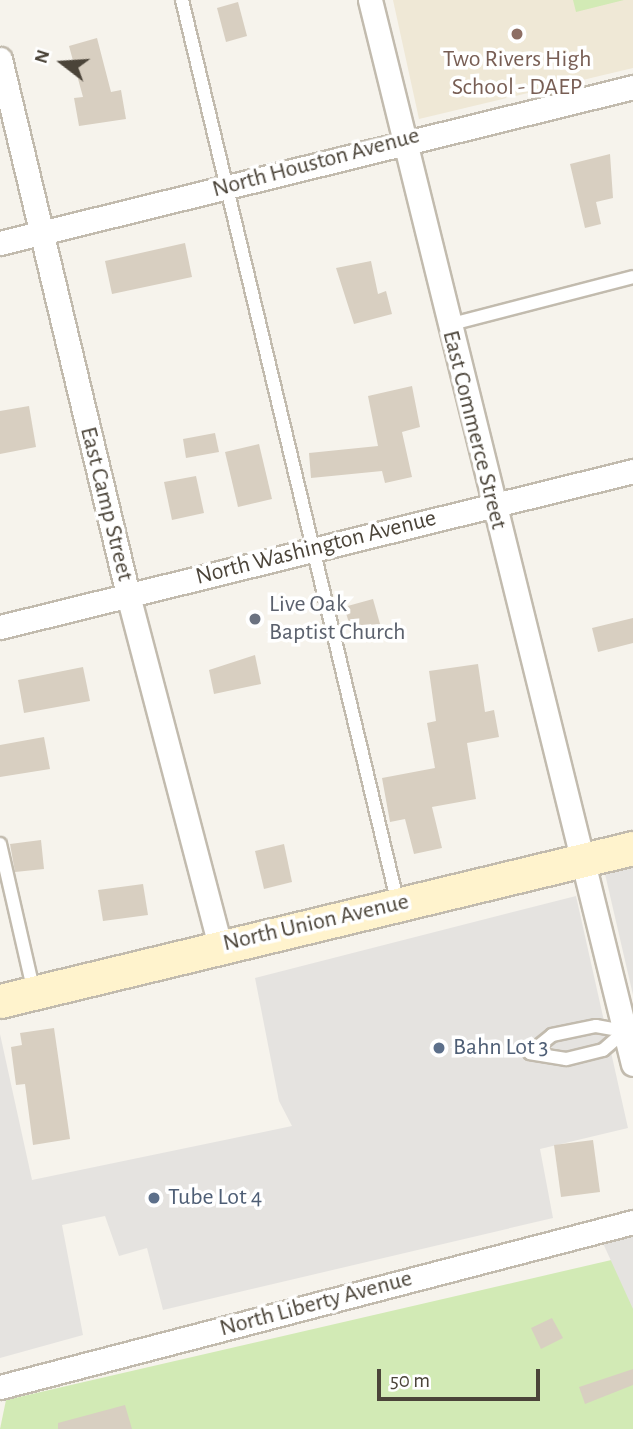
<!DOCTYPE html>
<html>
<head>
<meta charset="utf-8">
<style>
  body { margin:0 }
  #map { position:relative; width:633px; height:1429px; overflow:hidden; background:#f6f3ec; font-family:"Alegreya Sans",sans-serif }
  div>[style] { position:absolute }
  .education>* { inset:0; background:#efe8d6 }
  .green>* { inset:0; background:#d2eab5 }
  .parking>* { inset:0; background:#e5e3e0 }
  .building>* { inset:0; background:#d8cfc1 }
  .roads { filter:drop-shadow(2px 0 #c2bbae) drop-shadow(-2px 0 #c2bbae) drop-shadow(0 2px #c2bbae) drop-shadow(0 -2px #c2bbae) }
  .lane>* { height:12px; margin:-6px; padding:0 6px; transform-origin:6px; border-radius:6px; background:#fff }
  .street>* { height:23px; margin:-11.5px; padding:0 11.5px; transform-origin:11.5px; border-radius:11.5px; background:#fff }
  .secondary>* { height:33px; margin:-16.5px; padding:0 16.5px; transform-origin:16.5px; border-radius:16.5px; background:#fff3cd }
  .dots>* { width:19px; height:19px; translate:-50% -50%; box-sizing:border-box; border:4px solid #fff; border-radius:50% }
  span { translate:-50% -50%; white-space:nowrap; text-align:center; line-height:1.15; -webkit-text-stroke:7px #fff; paint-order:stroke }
  .education-label { font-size:24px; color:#785e54 }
  .street-label { font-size:24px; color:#4b4439 }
  .worship-label { font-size:24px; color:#5b616d }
  .left { translate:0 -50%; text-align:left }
  .service-label { font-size:24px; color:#4e5e75 }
  .north { position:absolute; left:28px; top:28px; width:70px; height:70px; -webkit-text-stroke:5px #fff; paint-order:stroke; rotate:287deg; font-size:19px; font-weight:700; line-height:28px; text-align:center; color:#4b4439 }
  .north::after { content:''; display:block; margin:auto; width:24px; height:32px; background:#4b4439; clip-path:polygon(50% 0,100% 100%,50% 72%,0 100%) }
  .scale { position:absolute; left:377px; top:1369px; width:163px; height:32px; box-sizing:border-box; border:4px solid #4b4439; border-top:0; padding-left:9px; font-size:21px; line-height:24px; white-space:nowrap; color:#4b4439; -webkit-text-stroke:5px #fff; paint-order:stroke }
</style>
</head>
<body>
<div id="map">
  <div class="education">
    <i style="clip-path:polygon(393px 0,633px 0,633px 68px,419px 119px)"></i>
  </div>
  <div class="green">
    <i style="clip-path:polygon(573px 0,624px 0,576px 12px)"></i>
    <i style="clip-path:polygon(633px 1255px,633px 1429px,0 1429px,6px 1400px)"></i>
  </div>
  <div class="parking">
    <i style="clip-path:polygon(633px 867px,633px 995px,605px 874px)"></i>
    <i style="clip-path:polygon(576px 896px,628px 1128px,540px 1149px,553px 1218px,163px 1310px,147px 1248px,119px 1256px,105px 1216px,62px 1225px,83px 1335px,0 1358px,0 1034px,32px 1180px,292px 1126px,279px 1101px,255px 978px)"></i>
    <i style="clip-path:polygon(633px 1234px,633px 1309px,602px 1241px)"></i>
  </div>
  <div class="building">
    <i style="clip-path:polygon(238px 2px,247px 36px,226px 42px,217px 8px)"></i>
    <i style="clip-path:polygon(97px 38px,111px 92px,121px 90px,126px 119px,79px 126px,74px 98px,83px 97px,69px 46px)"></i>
    <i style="clip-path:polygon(610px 154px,613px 198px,596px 202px,601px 224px,585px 228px,570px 164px)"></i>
    <i style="clip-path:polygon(185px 243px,192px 277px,112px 294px,105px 261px)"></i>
    <i style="clip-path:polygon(371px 261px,378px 294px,386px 291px,392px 314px,354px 324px,336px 268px)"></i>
    <i style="clip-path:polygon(412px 386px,420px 427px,402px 432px,412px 477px,385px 483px,382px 471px,311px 478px,309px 453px,378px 446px,368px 396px)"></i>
    <i style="clip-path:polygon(29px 406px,36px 447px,0 454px,0 411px)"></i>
    <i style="clip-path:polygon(215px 433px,219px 452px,186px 458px,183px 439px)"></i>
    <i style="clip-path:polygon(259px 444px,272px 499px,238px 507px,225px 452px)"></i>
    <i style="clip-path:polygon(196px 476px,204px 513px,172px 520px,164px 482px)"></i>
    <i style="clip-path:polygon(373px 599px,380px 624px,352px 632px,344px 607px)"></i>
    <i style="clip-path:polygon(633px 618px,633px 643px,598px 652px,592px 628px)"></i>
    <i style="clip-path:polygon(255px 655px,261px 684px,214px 694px,209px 670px)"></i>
    <i style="clip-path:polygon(478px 664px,485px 712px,494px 710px,499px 737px,467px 743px,476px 799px,432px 807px,442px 848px,414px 854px,405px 819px,390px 822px,382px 778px,435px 768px,427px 723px,436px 721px,429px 671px)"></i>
    <i style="clip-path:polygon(83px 667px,90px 701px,24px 713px,18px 680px)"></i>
    <i style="clip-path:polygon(44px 737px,50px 769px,0 777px,0 745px)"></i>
    <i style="clip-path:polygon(41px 840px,44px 869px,15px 872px,10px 844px)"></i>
    <i style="clip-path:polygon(284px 844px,292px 882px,264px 889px,255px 851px)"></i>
    <i style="clip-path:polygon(143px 884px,148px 915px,103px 921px,98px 890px)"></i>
    <i style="clip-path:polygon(54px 1028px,70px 1139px,33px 1145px,25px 1084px,16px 1085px,11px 1047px,22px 1045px,20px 1033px)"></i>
    <i style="clip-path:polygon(593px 1140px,600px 1192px,561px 1197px,554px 1145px)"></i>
    <i style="clip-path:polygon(552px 1318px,563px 1338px,541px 1349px,531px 1328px)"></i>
    <i style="clip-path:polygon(633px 1369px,633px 1385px,585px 1404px,579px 1387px)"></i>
    <i style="clip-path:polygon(125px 1405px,132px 1429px,58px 1429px,58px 1423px)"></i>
  </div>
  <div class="roads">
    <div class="lane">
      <i style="left:182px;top:0;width:929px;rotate:76.56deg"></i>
      <i style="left:448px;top:325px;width:191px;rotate:-14.5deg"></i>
      <i style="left:0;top:844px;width:152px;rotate:77.1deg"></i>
      <i style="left:596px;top:1026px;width:29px;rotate:10deg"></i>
      <i style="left:625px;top:1031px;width:29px;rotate:139deg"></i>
      <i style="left:603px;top:1050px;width:38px;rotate:166deg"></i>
      <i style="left:566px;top:1059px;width:36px;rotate:-171deg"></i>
      <i style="left:530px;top:1053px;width:28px;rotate:-39deg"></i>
      <i style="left:552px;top:1035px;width:45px;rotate:-11.6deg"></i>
    </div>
    <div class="street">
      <i style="left:370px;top:0;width:1096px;rotate:76.12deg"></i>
      <i style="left:0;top:59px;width:551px;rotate:76.57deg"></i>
      <i style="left:128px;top:595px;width:363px;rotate:75.3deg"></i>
      <i style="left:0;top:243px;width:652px;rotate:-13.84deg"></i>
      <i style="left:0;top:627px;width:652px;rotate:-13.84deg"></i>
      <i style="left:0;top:1387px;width:654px;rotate:-14.61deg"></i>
    </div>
    <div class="secondary">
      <i style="left:0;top:1001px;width:651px;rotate:-13.59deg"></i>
    </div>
  </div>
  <div class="dots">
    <i style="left:517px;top:34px;background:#8d6e63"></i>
    <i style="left:255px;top:619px;background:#6b7280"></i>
    <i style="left:439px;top:1048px;background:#5c6f8a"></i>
    <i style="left:154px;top:1198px;background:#5c6f8a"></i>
  </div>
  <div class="education-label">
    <span style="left:517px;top:74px">Two Rivers High<br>School - DAEP</span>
  </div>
  <div class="street-label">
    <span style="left:316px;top:163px;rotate:-15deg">North Houston Avenue</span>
    <span style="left:474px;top:430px;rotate:76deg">East Commerce Street</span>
    <span style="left:106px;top:504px;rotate:76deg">East Camp Street</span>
    <span style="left:316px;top:548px;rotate:-14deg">North Washington Avenue</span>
    <span style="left:316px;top:923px;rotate:-13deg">North Union Avenue</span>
    <span style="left:316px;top:1304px;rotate:-15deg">North Liberty Avenue</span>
  </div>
  <div class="worship-label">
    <span class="left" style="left:269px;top:619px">Live Oak<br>Baptist Church</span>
  </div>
  <div class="service-label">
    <span class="left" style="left:453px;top:1048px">Bahn Lot 3</span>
    <span class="left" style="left:168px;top:1198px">Tube Lot 4</span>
  </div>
  <div class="north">N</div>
  <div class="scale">50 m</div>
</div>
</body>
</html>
